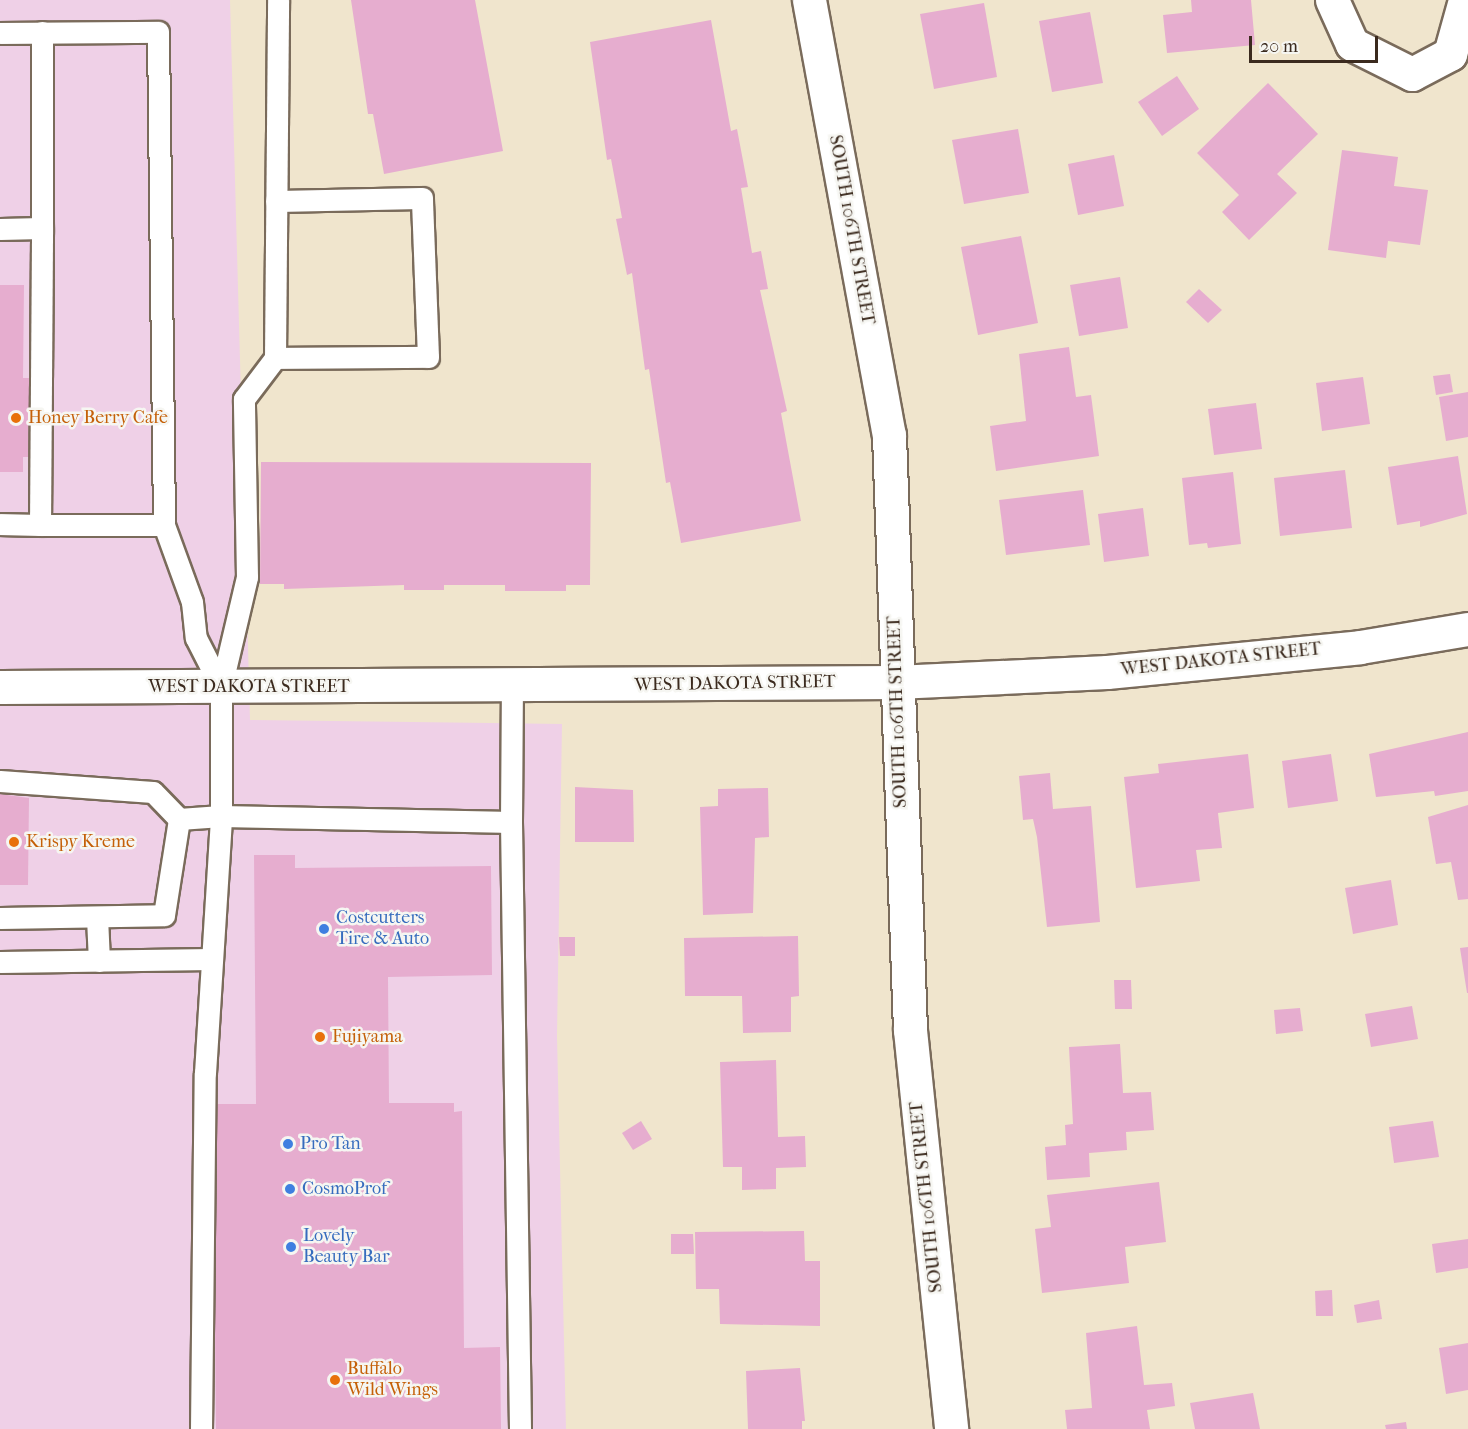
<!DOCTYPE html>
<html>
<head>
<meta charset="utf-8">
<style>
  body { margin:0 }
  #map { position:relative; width:1468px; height:1429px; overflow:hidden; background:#f0e5cd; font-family:"IM FELL French Canon",serif }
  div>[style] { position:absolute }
  .built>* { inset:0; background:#efd0e7 }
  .building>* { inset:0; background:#e6adcf }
  .roads { filter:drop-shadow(2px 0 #7a6b5b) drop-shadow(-2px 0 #7a6b5b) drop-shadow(0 2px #7a6b5b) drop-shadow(0 -2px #7a6b5b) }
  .service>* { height:21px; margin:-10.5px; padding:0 10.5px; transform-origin:10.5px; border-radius:10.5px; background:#fff }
  .minor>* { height:33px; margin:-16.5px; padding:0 16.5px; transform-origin:16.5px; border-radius:16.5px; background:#fff }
  .dots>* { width:16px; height:16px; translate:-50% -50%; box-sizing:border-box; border:3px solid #f6f6f2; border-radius:50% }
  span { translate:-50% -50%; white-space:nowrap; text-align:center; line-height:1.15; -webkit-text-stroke:5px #f6f6f2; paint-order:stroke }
  .street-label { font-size:18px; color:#3b2a1e }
  .food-label { font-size:18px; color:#c56008 }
  .left { translate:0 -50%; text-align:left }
  .shop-label { font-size:18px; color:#366cbe }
  .scale { position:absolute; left:1249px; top:36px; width:129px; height:27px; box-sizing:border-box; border:3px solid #3b2a1e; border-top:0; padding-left:8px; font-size:18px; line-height:21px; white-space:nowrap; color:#3b2a1e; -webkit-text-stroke:4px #f6f6f2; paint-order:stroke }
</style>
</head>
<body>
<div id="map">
  <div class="built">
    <i style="clip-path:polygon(0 0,230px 0,250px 720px,562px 724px,557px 1036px,566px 1429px,0 1429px)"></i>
  </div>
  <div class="building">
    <i style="clip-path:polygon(351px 0,475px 0,503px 151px,384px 174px,373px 114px,368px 114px)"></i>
    <i style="clip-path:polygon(1191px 0,1251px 0,1255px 45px,1167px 53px,1163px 15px,1192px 12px)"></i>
    <i style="clip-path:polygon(984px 3px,997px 77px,934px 89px,920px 14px)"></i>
    <i style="clip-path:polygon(1090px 12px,1103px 83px,1052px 92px,1039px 21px)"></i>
    <i style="clip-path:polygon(711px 20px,731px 131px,737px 129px,748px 187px,741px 188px,752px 253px,761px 251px,768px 289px,760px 290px,787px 411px,781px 413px,801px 521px,681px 543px,670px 482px,666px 483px,649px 369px,645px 370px,632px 273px,627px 275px,616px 219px,622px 218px,611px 159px,607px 160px,590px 42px)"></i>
    <i style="clip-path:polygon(1177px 76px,1199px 109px,1162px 136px,1138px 102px)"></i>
    <i style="clip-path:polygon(1268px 83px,1318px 134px,1277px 174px,1297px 193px,1249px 240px,1222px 212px,1239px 195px,1197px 153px)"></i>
    <i style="clip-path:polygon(1018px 129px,1029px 193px,964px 204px,952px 140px)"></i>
    <i style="clip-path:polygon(1342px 150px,1398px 157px,1394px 186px,1428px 190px,1420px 245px,1388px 241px,1386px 258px,1328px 250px)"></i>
    <i style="clip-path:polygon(1114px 155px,1124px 206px,1078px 215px,1068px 164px)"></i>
    <i style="clip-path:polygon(1021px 236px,1038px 323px,978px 335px,961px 247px)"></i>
    <i style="clip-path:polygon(1120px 277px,1128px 328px,1079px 336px,1070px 285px)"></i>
    <i style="clip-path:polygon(0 285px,24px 285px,23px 378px,32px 378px,32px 457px,23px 457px,23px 472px,0 472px)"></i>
    <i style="clip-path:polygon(1199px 289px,1222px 310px,1208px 323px,1186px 302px)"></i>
    <i style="clip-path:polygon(1069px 347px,1076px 397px,1091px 395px,1099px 456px,996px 471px,990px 426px,1026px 421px,1019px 354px)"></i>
    <i style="clip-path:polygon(1450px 374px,1453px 392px,1436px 395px,1433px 376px)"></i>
    <i style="clip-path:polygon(1363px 377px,1370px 424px,1322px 431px,1316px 383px)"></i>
    <i style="clip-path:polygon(1468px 392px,1468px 437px,1446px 441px,1439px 397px)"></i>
    <i style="clip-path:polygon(1256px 403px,1262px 449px,1214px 455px,1208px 409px)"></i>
    <i style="clip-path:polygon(1458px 456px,1467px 514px,1420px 527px,1420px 521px,1397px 525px,1388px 467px)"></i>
    <i style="clip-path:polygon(261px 462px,591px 463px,590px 585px,566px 585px,566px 591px,505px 591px,505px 585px,444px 585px,444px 590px,404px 590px,404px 585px,284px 589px,284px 584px,260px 584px)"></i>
    <i style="clip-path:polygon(1345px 470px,1352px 528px,1280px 536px,1274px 478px)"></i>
    <i style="clip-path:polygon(1233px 472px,1241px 544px,1208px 548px,1207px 543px,1189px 545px,1182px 478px)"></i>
    <i style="clip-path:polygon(1083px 490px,1090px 545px,1006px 555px,999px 500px)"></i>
    <i style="clip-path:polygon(1143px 508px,1149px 556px,1104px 562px,1098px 514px)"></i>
    <i style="clip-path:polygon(1468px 732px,1468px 791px,1435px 796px,1434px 791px,1376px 797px,1369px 754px)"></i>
    <i style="clip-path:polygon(1248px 754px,1254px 808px,1218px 813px,1222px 848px,1196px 850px,1200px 881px,1136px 888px,1124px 777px,1159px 773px,1158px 764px)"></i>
    <i style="clip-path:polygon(1331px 754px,1338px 801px,1288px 808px,1282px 761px)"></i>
    <i style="clip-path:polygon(1050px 773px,1053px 809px,1091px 806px,1100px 922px,1047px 927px,1037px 837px,1033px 819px,1023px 820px,1019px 776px)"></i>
    <i style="clip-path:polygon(575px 787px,633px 790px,634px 842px,575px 842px)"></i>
    <i style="clip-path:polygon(768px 788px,769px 837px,755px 838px,753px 913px,703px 915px,700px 807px,718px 806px,718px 789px)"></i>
    <i style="clip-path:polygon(0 794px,29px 798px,28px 885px,0 885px)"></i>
    <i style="clip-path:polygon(1468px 805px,1468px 899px,1458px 900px,1451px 862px,1436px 864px,1428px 817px)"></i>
    <i style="clip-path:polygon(254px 855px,295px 855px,295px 868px,491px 866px,492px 975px,388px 977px,389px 1103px,454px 1103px,454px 1112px,462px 1111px,464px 1348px,500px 1347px,501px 1429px,216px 1429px,213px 1104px,256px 1104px)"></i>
    <i style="clip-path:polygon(1391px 880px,1398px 925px,1353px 934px,1345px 888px)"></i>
    <i style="clip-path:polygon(798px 936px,799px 996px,791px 997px,791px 1032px,743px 1033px,742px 996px,685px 996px,684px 938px)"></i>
    <i style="clip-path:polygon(559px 937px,575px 937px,575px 956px,560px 956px)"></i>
    <i style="clip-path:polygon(1468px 947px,1468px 993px,1467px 993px,1460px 948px)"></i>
    <i style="clip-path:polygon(1114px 980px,1131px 980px,1132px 1009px,1115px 1009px)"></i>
    <i style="clip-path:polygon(1412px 1006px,1418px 1039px,1371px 1047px,1365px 1014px)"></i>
    <i style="clip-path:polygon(1300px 1008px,1303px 1031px,1276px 1034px,1274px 1010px)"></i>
    <i style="clip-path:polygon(1120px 1044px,1123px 1093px,1151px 1092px,1154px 1130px,1126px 1132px,1127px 1150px,1089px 1153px,1090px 1177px,1047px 1180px,1045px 1147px,1066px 1145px,1065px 1125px,1073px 1124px,1069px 1047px)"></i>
    <i style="clip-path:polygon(776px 1060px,778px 1137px,805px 1136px,806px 1167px,776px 1168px,776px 1189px,742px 1190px,742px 1167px,723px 1167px,720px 1062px)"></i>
    <i style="clip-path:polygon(641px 1121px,652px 1139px,633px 1150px,622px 1133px)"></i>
    <i style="clip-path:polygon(1433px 1121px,1439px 1157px,1394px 1163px,1389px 1127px)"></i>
    <i style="clip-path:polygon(1159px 1182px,1166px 1242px,1125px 1247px,1129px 1283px,1042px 1293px,1035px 1229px,1051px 1227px,1047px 1195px)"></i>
    <i style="clip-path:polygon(804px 1231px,805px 1261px,820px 1261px,820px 1326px,720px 1324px,719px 1289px,696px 1289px,695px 1232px)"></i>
    <i style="clip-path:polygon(671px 1234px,693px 1234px,694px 1254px,671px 1254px)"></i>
    <i style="clip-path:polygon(1468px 1239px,1468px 1268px,1436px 1273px,1432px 1244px)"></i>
    <i style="clip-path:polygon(1332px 1290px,1333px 1316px,1316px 1316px,1315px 1291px)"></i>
    <i style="clip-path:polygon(1379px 1300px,1382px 1319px,1357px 1323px,1354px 1305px)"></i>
    <i style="clip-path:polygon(1137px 1326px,1144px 1385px,1172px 1383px,1175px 1406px,1147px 1410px,1150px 1429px,1067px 1429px,1065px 1410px,1092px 1408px,1086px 1333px)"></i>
    <i style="clip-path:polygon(1468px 1343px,1468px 1390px,1446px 1394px,1439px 1348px)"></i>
    <i style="clip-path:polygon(800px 1368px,805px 1421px,802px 1421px,802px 1429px,748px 1429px,746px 1371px)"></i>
    <i style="clip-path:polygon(1253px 1393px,1260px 1429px,1195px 1429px,1190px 1403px)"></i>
    <i style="clip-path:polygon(1406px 1422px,1407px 1429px,1386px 1429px,1385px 1425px)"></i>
  </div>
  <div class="roads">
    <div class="service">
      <i style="left:0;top:33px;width:158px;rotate:-0.4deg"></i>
      <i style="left:158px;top:32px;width:493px;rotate:89.3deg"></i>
      <i style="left:164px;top:525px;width:82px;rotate:70deg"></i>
      <i style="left:192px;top:602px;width:36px;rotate:84deg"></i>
      <i style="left:196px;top:638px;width:55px;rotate:63deg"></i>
      <i style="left:0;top:229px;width:42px;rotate:-1.4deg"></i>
      <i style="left:42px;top:228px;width:196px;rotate:-90deg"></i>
      <i style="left:275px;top:358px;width:153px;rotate:-0.4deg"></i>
      <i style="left:428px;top:357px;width:159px;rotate:-92.2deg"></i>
      <i style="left:422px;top:198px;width:146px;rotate:178.8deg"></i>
      <i style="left:0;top:524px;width:40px;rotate:1.4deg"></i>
      <i style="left:40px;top:525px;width:297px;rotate:-89.6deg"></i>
      <i style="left:40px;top:525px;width:124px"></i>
      <i style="left:0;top:781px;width:153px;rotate:4.1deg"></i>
      <i style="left:153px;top:792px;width:37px;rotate:46deg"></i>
      <i style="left:179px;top:819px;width:42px;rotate:-4.1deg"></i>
      <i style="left:221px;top:816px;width:290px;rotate:1.2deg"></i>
      <i style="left:511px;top:822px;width:135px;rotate:-89.6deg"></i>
      <i style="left:511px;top:822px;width:607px;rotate:89.15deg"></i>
      <i style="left:97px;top:917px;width:44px;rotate:87.4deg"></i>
      <i style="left:0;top:918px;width:164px;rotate:-1deg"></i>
      <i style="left:164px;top:915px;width:97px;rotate:-81.1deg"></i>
      <i style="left:0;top:962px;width:212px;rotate:-0.8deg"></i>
      <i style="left:201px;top:1429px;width:356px;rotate:-89.4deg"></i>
      <i style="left:205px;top:1073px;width:257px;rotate:-86.4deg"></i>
      <i style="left:221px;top:816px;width:129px;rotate:-90deg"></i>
      <i style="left:221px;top:687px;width:113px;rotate:-76.7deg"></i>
      <i style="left:247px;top:577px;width:178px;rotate:-91deg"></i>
      <i style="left:244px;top:399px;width:51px;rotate:-52.9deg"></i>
      <i style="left:275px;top:358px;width:358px;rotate:-89.5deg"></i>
    </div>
    <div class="minor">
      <i style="left:809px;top:0;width:442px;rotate:79.6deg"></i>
      <i style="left:889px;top:435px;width:595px;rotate:87.98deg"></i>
      <i style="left:910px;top:1030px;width:401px;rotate:84.1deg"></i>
      <i style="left:1332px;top:0;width:48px;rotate:65.6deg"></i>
      <i style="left:1352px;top:44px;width:67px;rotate:26.6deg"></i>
      <i style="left:1412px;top:74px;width:43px;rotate:-27.8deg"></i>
      <i style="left:1450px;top:54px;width:56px;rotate:-74.5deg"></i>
      <i style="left:0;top:687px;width:896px;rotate:-0.32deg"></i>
      <i style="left:896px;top:682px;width:211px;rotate:-2.7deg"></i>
      <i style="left:1107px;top:672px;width:254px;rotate:-5.6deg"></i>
      <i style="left:1360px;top:647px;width:109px;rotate:-9.5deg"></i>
    </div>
  </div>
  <div class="dots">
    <i style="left:16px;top:418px;background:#e8710a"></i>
    <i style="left:14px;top:842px;background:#e8710a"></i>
    <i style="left:324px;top:929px;background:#3f7fe0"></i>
    <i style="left:320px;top:1037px;background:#e8710a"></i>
    <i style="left:288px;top:1144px;background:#3f7fe0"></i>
    <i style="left:290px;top:1189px;background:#3f7fe0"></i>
    <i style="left:291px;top:1247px;background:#3f7fe0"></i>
    <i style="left:335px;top:1380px;background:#e8710a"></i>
  </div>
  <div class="street-label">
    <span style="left:851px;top:230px;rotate:80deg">SOUTH 106TH STREET</span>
    <span style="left:1221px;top:660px;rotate:-6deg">WEST DAKOTA STREET</span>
    <span style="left:735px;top:684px;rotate:-1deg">WEST DAKOTA STREET</span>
    <span style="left:249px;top:687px">WEST DAKOTA STREET</span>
    <span style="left:898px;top:712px;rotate:-92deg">SOUTH 106TH STREET</span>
    <span style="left:927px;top:1197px;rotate:-96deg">SOUTH 106TH STREET</span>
  </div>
  <div class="food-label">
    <span class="left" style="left:28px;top:418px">Honey Berry Cafe</span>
    <span class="left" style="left:26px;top:842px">Krispy Kreme</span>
    <span class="left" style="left:332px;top:1037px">Fujiyama</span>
    <span class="left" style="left:347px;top:1380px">Buffalo<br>Wild Wings</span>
  </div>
  <div class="shop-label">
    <span class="left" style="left:336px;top:929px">Costcutters<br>Tire &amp; Auto</span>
    <span class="left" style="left:300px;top:1144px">Pro Tan</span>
    <span class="left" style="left:302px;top:1189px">CosmoProf</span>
    <span class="left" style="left:303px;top:1247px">Lovely<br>Beauty Bar</span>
  </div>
  <div class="scale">20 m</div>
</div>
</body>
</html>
